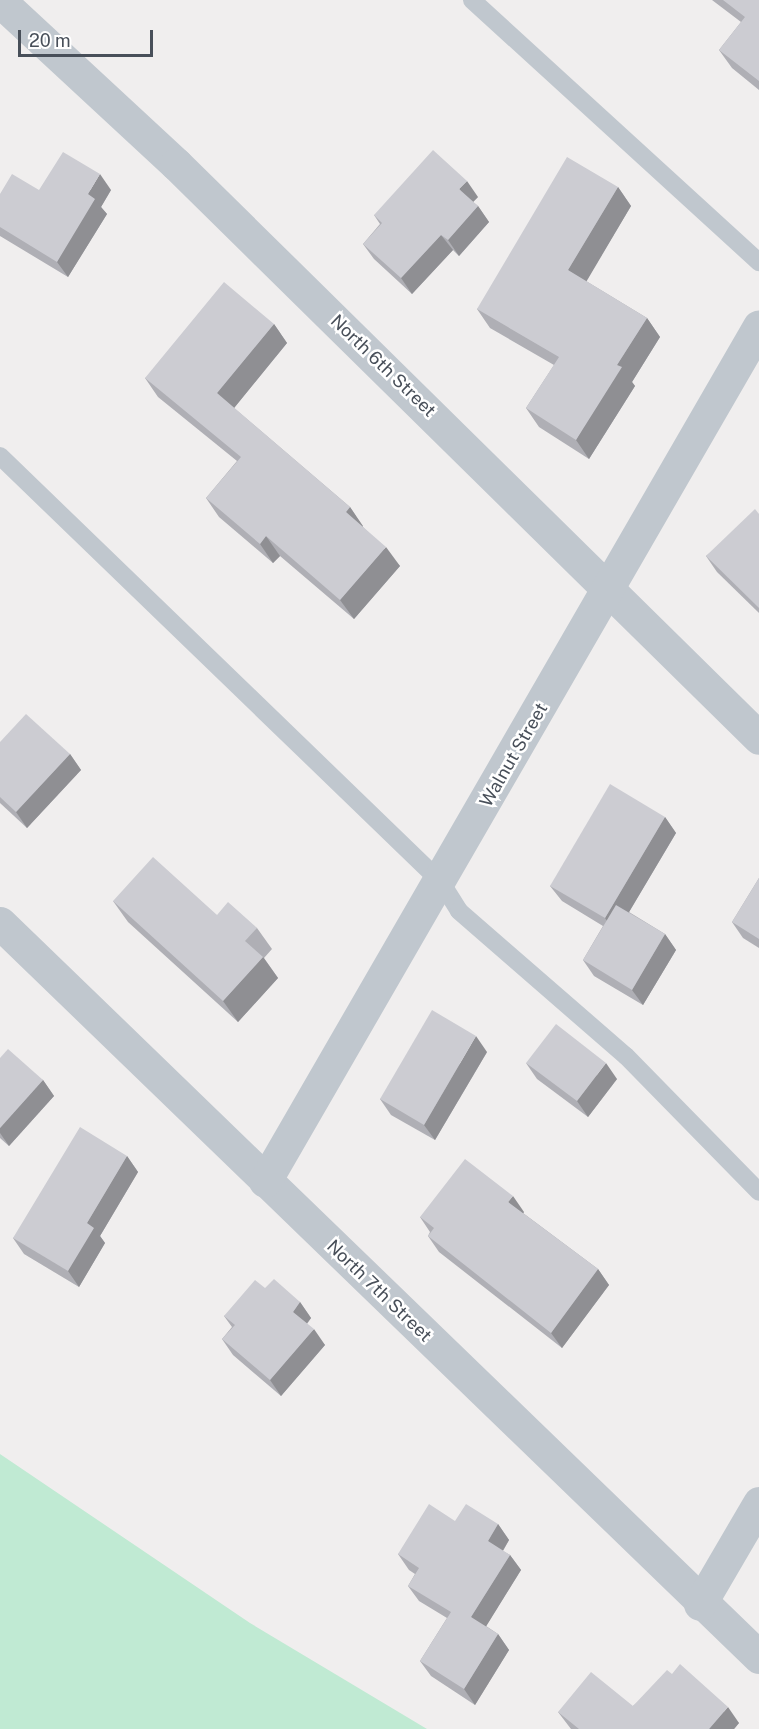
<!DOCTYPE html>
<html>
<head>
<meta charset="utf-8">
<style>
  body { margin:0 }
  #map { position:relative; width:759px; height:1729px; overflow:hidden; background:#f0eeee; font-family:"Public Sans",sans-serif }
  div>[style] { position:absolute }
  .green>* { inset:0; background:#c0ead3 }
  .service>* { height:18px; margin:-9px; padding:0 9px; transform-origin:9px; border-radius:9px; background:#c0c7ce }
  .minor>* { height:33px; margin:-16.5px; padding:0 16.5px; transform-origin:16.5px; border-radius:16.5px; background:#c0c7ce }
  .wall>* { inset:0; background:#afafb5 }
  .shaded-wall>* { inset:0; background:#8f8f93 }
  .building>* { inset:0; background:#ccccd2 }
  span { translate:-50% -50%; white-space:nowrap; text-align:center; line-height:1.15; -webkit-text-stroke:5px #fff; paint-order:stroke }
  .street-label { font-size:18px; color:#484f59 }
  .scale { position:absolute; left:18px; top:30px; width:135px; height:27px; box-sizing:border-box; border:3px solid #484f59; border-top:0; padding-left:8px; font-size:18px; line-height:21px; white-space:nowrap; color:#484f59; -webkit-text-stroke:4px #fff; paint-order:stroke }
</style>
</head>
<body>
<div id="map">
  <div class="green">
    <i style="clip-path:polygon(0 1454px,250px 1623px,427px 1729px,0 1729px)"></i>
  </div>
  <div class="service">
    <i style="left:472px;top:0;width:389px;rotate:42.4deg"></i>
    <i style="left:0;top:456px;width:613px;rotate:44.01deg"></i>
    <i style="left:441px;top:882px;width:34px;rotate:58deg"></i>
    <i style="left:459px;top:911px;width:221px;rotate:41deg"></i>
    <i style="left:626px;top:1056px;width:190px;rotate:45.6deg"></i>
  </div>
  <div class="minor">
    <i style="left:0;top:1px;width:240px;rotate:42.8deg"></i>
    <i style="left:176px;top:164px;width:818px;rotate:44.55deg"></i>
    <i style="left:0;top:923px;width:1056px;rotate:44.04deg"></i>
    <i style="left:265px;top:1181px;width:987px;rotate:-59.98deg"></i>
    <i style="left:700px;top:1604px;width:117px;rotate:-59.7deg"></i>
  </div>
  <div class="wall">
    <i style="clip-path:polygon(712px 0,759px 0,759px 90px,732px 68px,719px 50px,741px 22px)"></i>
    <i style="clip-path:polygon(618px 187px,631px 206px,586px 281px,647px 318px,660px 337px,632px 382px,635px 386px,589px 459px,539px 427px,526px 408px,554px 365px,490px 328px,477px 309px)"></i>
    <i style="clip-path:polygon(39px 190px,111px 190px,101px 207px,107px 214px,68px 277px,0 236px,0 194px)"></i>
    <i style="clip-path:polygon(478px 197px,473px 202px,478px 206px,489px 222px,459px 256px,453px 250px,412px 294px,374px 259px,363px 244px,380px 224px,374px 215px)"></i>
    <i style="clip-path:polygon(274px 324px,287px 343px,234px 408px,350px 507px,363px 527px,400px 566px,354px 619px,280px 556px,273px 563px,219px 517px,206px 498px,237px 461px,158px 397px,145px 378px)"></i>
    <i style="clip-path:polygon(759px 514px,759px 613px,717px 572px,706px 556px)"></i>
    <i style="clip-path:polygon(0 742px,70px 754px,81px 770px,27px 828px,0 803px)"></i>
    <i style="clip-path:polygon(665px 817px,676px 833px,629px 912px,665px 934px,676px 950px,643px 1005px,594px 976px,583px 960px,603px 926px,562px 901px,550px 886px)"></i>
    <i style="clip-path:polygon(759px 878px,759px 948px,743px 938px,732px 922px)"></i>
    <i style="clip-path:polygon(113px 901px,217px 915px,257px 928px,272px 949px,264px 958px,278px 978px,238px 1022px,128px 922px)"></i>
    <i style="clip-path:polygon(487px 1052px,435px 1140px,391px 1115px,380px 1099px)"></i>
    <i style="clip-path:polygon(0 1058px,43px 1080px,54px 1096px,9px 1146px,0 1138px)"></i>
    <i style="clip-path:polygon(526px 1063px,617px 1079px,588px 1117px,537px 1079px)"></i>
    <i style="clip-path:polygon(127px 1156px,138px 1172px,100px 1236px,105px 1243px,79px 1287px,24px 1254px,13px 1238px)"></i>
    <i style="clip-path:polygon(524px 1212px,523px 1213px,598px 1269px,609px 1285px,562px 1348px,439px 1252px,428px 1236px,430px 1232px,420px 1217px)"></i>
    <i style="clip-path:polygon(265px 1288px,300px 1302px,311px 1318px,307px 1324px,325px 1345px,281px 1396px,233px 1355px,222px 1339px,232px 1327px,224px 1316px)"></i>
    <i style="clip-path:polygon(455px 1521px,498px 1524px,509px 1540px,503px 1551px,510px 1555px,521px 1570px,486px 1626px,498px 1634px,509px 1650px,475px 1705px,431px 1676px,420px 1661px,447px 1618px,419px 1601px,408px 1586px,415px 1574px,409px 1570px,398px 1554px)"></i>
    <i style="clip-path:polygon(672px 1674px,739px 1723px,734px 1729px,571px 1729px,558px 1712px,633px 1706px)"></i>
  </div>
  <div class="shaded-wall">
    <i style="clip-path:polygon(100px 174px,111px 190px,101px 207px,107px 214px,68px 277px,57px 262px,88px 194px)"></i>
    <i style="clip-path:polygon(467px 181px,478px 197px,470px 205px,459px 189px)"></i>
    <i style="clip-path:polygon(618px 187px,631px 206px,582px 289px,568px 270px)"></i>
    <i style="clip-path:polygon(478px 206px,489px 222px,459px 256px,448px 240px)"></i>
    <i style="clip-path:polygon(441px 235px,453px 250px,412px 294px,401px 278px)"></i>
    <i style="clip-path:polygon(647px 318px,660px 337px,632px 382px,635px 386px,589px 459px,576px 440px,617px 365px)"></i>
    <i style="clip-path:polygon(274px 324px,287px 343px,230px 413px,217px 393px)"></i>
    <i style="clip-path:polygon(350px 507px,363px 526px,359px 531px,346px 512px)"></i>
    <i style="clip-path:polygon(266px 536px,280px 556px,273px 563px,260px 544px)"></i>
    <i style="clip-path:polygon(386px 547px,400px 566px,354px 619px,340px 600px)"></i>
    <i style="clip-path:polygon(70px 754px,81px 770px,27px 828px,16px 812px)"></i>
    <i style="clip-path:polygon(665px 817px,676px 833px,616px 934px,605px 918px)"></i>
    <i style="clip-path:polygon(665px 934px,676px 950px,643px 1005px,632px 990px)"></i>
    <i style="clip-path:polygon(263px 957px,278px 978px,238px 1022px,223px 1001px)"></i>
    <i style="clip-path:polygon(476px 1036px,487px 1052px,435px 1140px,424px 1125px)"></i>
    <i style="clip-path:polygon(606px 1063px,617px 1079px,588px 1117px,577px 1101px)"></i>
    <i style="clip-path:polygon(43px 1080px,54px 1096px,9px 1146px,0 1133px,0 1128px)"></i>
    <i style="clip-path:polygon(127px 1156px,138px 1172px,100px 1236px,105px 1243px,79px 1287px,68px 1271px,87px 1223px)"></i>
    <i style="clip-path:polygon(513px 1196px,524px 1212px,520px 1218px,508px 1202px)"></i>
    <i style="clip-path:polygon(598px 1269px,609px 1285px,562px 1348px,551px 1333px)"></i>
    <i style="clip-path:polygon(300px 1302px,311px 1318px,304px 1327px,293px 1312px)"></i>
    <i style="clip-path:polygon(314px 1329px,325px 1345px,281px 1396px,270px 1380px)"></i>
    <i style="clip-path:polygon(498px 1524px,509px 1540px,499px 1557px,488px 1541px)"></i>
    <i style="clip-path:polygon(510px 1555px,521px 1570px,482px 1633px,471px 1617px)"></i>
    <i style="clip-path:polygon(498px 1634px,509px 1650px,475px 1705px,464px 1689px)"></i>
    <i style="clip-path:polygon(728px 1707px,739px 1723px,734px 1729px,709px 1729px)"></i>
  </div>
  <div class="building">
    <i style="clip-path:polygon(723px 0,759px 0,759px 81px,719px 50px,745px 17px)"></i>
    <i style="clip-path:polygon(433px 150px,467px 181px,459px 189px,478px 206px,448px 240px,441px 235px,401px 278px,363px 244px,382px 223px,374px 215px)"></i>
    <i style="clip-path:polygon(63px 152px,100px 174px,88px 194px,95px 199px,57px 262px,0 227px,0 194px,12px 174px,39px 190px)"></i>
    <i style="clip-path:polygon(567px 157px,618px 187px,568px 270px,647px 318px,617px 365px,622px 367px,576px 440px,526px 408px,559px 357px,477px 309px)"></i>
    <i style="clip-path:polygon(224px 282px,274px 324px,217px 393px,350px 507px,346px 512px,386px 547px,340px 600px,266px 536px,260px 544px,206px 498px,241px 457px,145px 378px)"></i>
    <i style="clip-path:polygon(755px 509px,759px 514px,759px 608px,706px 556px)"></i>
    <i style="clip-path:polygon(26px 714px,70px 754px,16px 812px,0 797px,0 742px)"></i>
    <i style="clip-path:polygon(610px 784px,665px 817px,605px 918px,550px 886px)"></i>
    <i style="clip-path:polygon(153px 857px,217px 915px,228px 902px,257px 928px,245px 941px,263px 957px,223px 1001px,113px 901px)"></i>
    <i style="clip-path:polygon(759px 878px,759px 939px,732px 922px)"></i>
    <i style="clip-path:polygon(616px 905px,665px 934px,632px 990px,583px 960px)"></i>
    <i style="clip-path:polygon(432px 1010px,476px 1036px,424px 1125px,380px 1099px)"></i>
    <i style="clip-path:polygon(556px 1024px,606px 1063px,577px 1101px,526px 1063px)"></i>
    <i style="clip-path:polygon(8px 1049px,43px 1080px,0 1128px,0 1058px)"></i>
    <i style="clip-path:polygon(80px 1127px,127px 1156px,87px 1223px,94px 1228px,68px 1271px,13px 1238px)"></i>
    <i style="clip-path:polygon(465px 1159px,513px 1196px,508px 1202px,598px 1269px,551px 1333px,428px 1236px,434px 1228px,420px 1217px)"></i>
    <i style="clip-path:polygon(274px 1279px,300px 1302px,293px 1312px,314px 1329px,270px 1380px,222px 1339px,235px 1325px,224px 1316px,255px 1280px,265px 1288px)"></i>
    <i style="clip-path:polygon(429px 1504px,455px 1521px,466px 1504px,498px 1524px,488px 1541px,510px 1555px,471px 1617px,498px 1634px,464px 1689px,420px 1661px,451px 1612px,408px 1586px,419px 1568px,398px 1554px)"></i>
    <i style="clip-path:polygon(680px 1664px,728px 1707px,709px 1729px,579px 1729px,558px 1712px,591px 1672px,633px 1706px,667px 1670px,672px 1674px)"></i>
  </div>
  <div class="street-label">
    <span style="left:383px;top:366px;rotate:44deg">North 6th Street</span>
    <span style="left:514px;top:755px;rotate:-60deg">Walnut Street</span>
    <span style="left:379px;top:1291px;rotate:44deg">North 7th Street</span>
  </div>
  <div class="scale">20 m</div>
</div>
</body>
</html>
